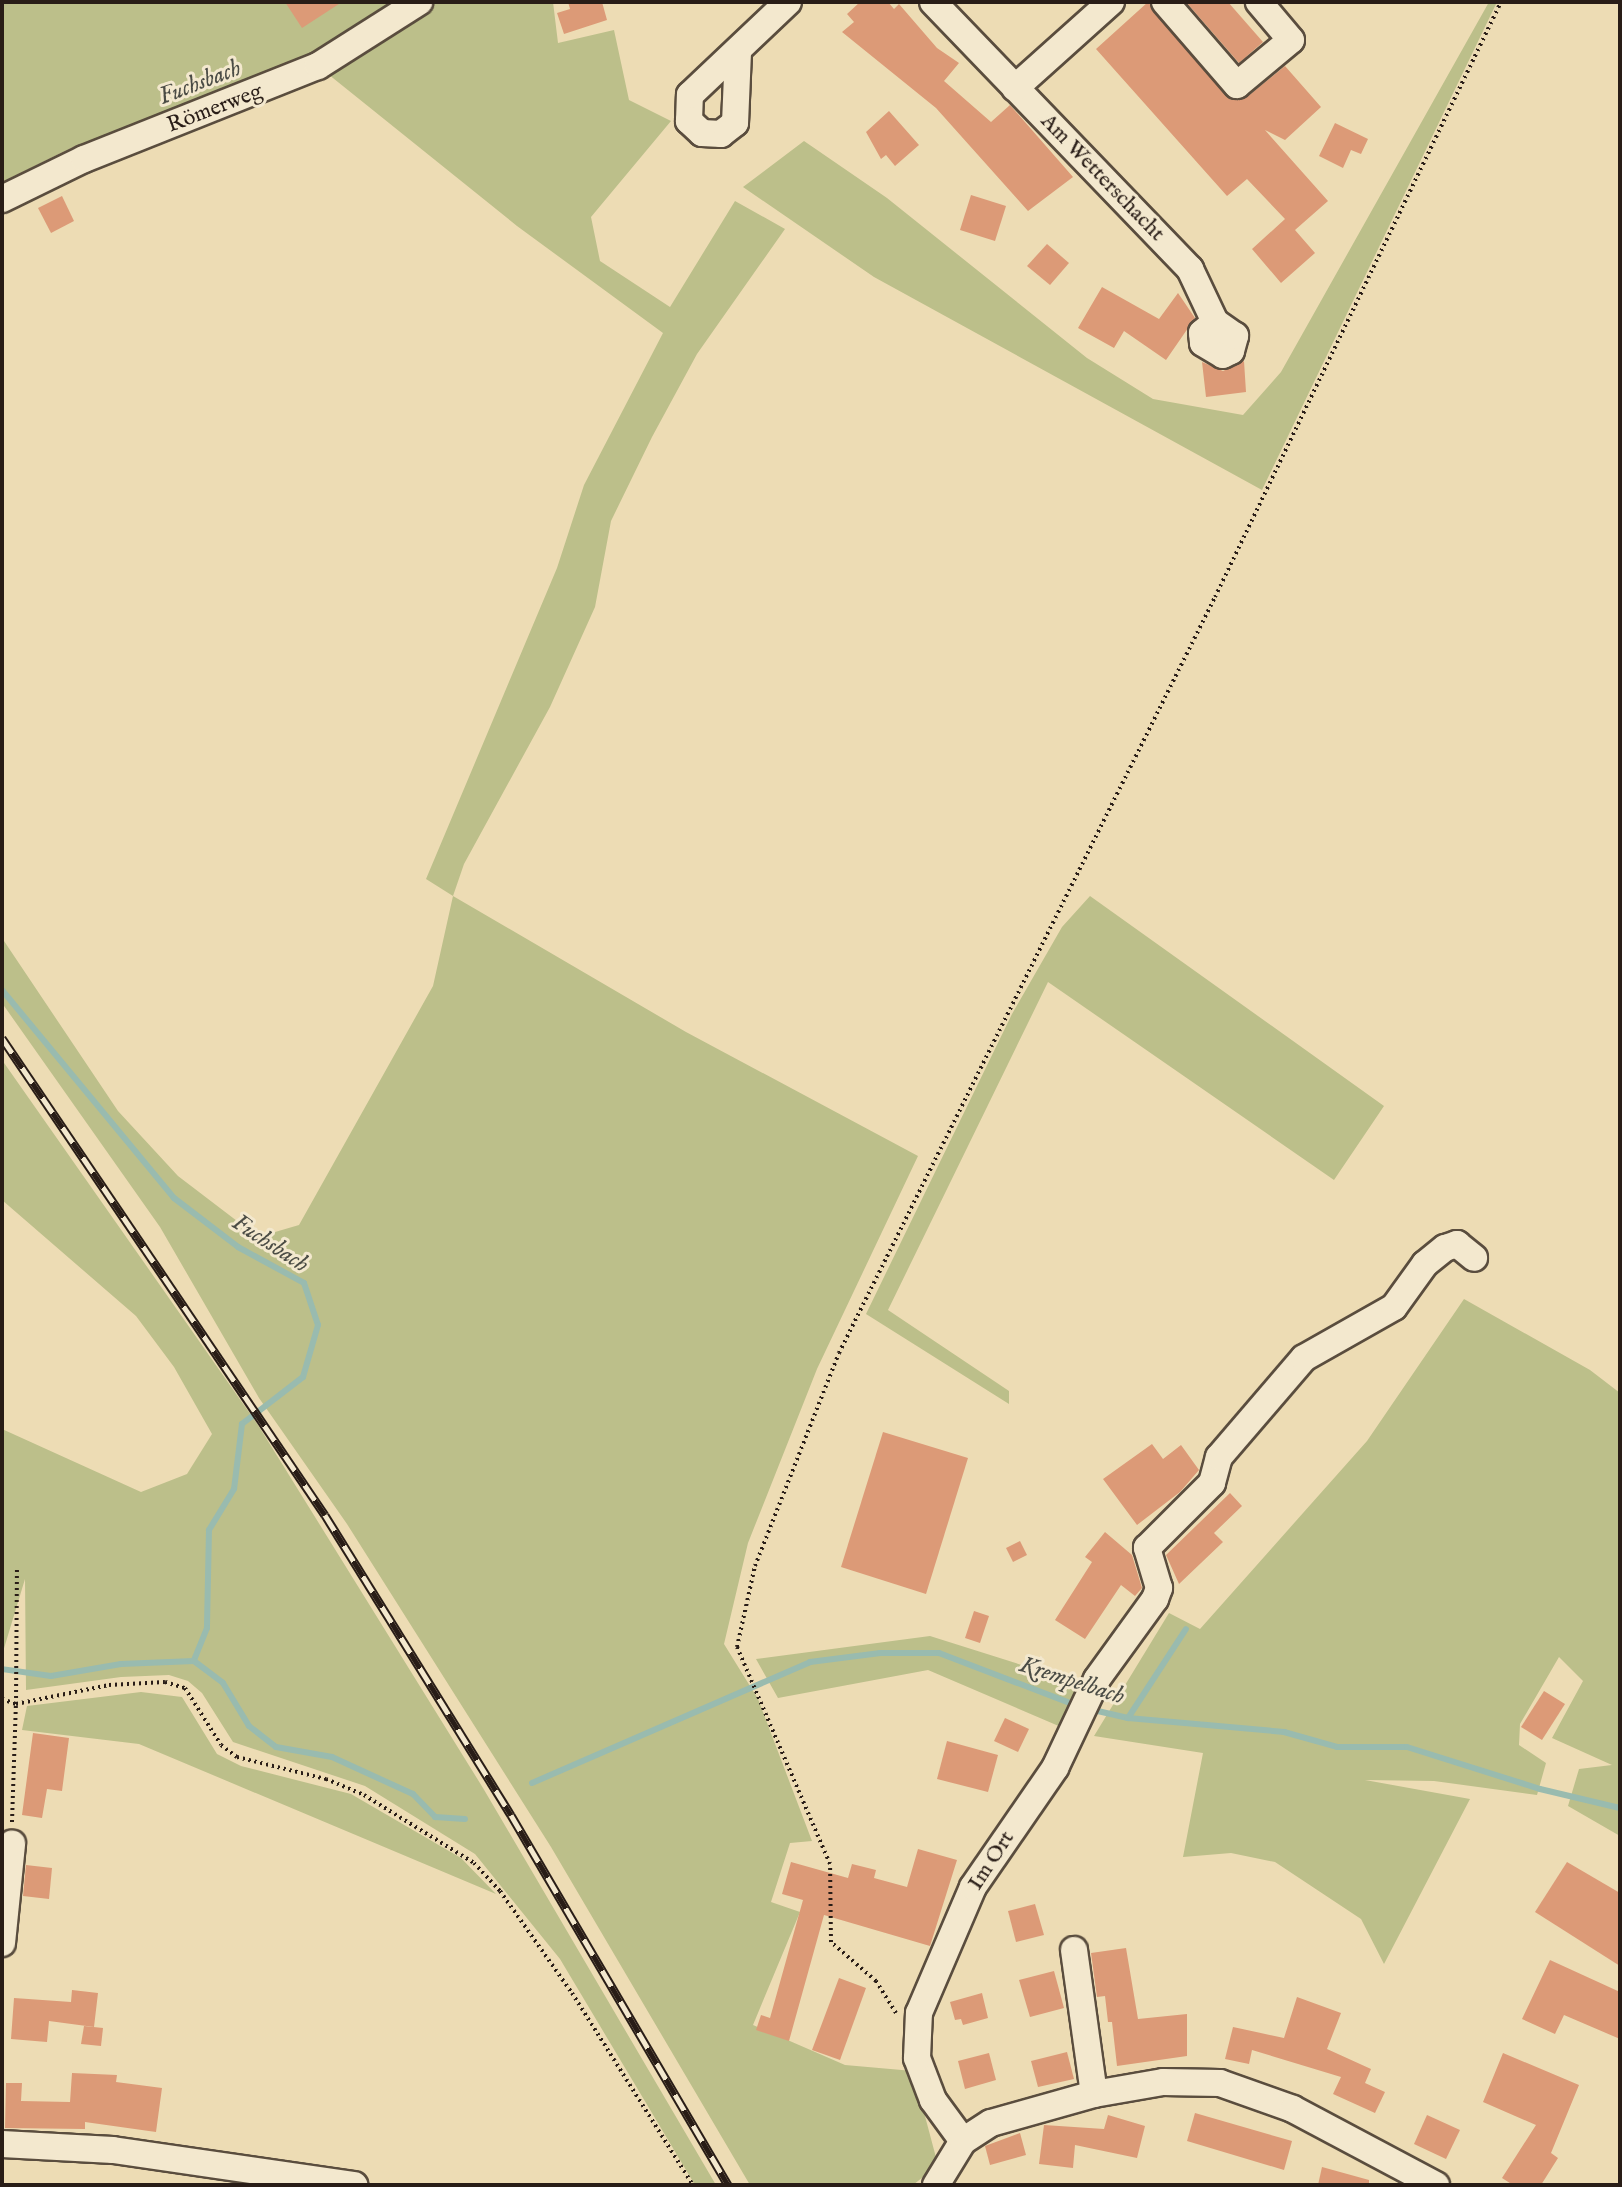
<!DOCTYPE html>
<html>
<head>
<meta charset="utf-8">
<style>
  body { margin:0 }
  #map { position:relative; width:1622px; height:2187px; overflow:hidden; background:#eddcb4; font-family:"IM FELL English",serif }
  div>[style] { position:absolute }
  .green>* { inset:0; background:#bcbf8a }
  .stream>* { height:6px; margin:-3px; padding:0 3px; transform-origin:3px; border-radius:3px; background:#99bbaf }
  .building>* { inset:0; background:#dc9a77 }
  .path>* { height:4px; margin-top:-2px; transform-origin:0; background:repeating-linear-gradient(90deg,#291d17 0 2px,transparent 0 6px) }
  .roads { filter:drop-shadow(2px 0 #5a4d3e) drop-shadow(-2px 0 #5a4d3e) drop-shadow(0 2px #5a4d3e) drop-shadow(0 -2px #5a4d3e) }
  .minor>* { height:26px; margin:-13px; padding:0 13px; transform-origin:13px; border-radius:13px; background:#f3e8ce }
  .rail>* { height:9px; margin-top:-4.5px; transform-origin:0; background:repeating-linear-gradient(90deg,#f3e8ce 0 18px,#291d17 0 36px); box-sizing:border-box; border-block:2px solid #291d17 }
  span { translate:-50% -50%; white-space:nowrap; text-align:center; line-height:1.15; -webkit-text-stroke:6px #f3e8ce; paint-order:stroke }
  .street-label { font-size:22px; color:#291d17 }
  .water-label { font-size:24px; color:#4b4c45; font-style:italic }
  .frame { position:absolute; inset:0; border:4px solid #291d17; pointer-events:none }
</style>
</head>
<body>
<div id="map">
  <div class="green">
    <i style="clip-path:polygon(2px 2px,553px 2px,558px 43px,614px 30px,629px 100px,671px 121px,591px 217px,600px 261px,670px 307px,735px 201px,785px 229px,697px 354px,652px 437px,611px 521px,595px 607px,550px 707px,464px 864px,453px 896px,686px 1032px,918px 1156px,817px 1369px,748px 1543px,724px 1644px,758px 1699px,812px 1841px,790px 1843px,771px 1902px,800px 1912px,753px 2025px,845px 2065px,913px 2071px,938px 2165px,913px 2185px,750px 2185px,551px 1847px,347px 1524px,259px 1398px,160px 1227px,2px 1003px,2px 938px,118px 1111px,178px 1176px,258px 1237px,299px 1225px,433px 986px,453px 896px,426px 879px,557px 568px,584px 485px,663px 333px,517px 226px,318px 66px,75px 146px,2px 182px)"></i>
    <i style="clip-path:polygon(1489px 2px,1497px 2px,1262px 490px,874px 277px,743px 187px,804px 141px,887px 198px,1087px 358px,1153px 399px,1243px 415px,1281px 372px)"></i>
    <i style="clip-path:polygon(1090px 896px,1384px 1106px,1334px 1180px,1048px 982px,888px 1310px,1009px 1391px,1009px 1404px,866px 1314px,1012px 1014px,1062px 927px)"></i>
    <i style="clip-path:polygon(2px 1060px,258px 1425px,483px 1788px,716px 2185px,695px 2185px,560px 1959px,475px 1854px,365px 1786px,233px 1742px,202px 1693px,188px 1681px,169px 1675px,121px 1677px,26px 1690px,25px 1579px,2px 1655px,2px 1429px,141px 1492px,187px 1474px,212px 1434px,174px 1367px,136px 1316px,2px 1200px)"></i>
    <i style="clip-path:polygon(1464px 1299px,1590px 1370px,1620px 1393px,1620px 1836px,1568px 1806px,1579px 1769px,1612px 1765px,1552px 1738px,1583px 1681px,1559px 1657px,1520px 1724px,1519px 1745px,1546px 1763px,1537px 1795px,1434px 1781px,1365px 1780px,1470px 1799px,1384px 1964px,1361px 1919px,1275px 1862px,1231px 1853px,1183px 1857px,1203px 1753px,1094px 1736px,1169px 1613px,1200px 1629px,1367px 1441px)"></i>
    <i style="clip-path:polygon(930px 1636px,1079px 1683px,1061px 1727px,928px 1670px,778px 1698px,756px 1659px)"></i>
    <i style="clip-path:polygon(141px 1692px,182px 1697px,217px 1754px,241px 1766px,351px 1794px,461px 1858px,496px 1894px,139px 1744px,22px 1730px,27px 1706px)"></i>
  </div>
  <div class="stream">
    <i style="left:2px;top:990px;width:270px;rotate:50.4deg"></i>
    <i style="left:174px;top:1198px;width:81px;rotate:37.4deg"></i>
    <i style="left:238px;top:1247px;width:75px;rotate:28.6deg"></i>
    <i style="left:304px;top:1283px;width:44px;rotate:71.6deg"></i>
    <i style="left:318px;top:1325px;width:54px;rotate:106.1deg"></i>
    <i style="left:303px;top:1377px;width:77px;rotate:142.4deg"></i>
    <i style="left:242px;top:1424px;width:65px;rotate:97deg"></i>
    <i style="left:234px;top:1489px;width:48px;rotate:121.4deg"></i>
    <i style="left:209px;top:1530px;width:98px;rotate:91.2deg"></i>
    <i style="left:207px;top:1628px;width:35px;rotate:112deg"></i>
    <i style="left:194px;top:1661px;width:73px;rotate:177.6deg"></i>
    <i style="left:121px;top:1664px;width:71px;rotate:170.3deg"></i>
    <i style="left:51px;top:1676px;width:49px;rotate:-171.9deg"></i>
    <i style="left:194px;top:1661px;width:36px;rotate:37deg"></i>
    <i style="left:223px;top:1683px;width:50px;rotate:58.8deg"></i>
    <i style="left:249px;top:1726px;width:34px;rotate:38deg"></i>
    <i style="left:276px;top:1747px;width:57px;rotate:10.1deg"></i>
    <i style="left:332px;top:1757px;width:89px;rotate:24.6deg"></i>
    <i style="left:413px;top:1794px;width:32px;rotate:46deg"></i>
    <i style="left:435px;top:1817px;width:30px;rotate:4deg"></i>
    <i style="left:1089px;top:1709px;width:40px;rotate:13deg"></i>
    <i style="left:1128px;top:1718px;width:157px;rotate:5.1deg"></i>
    <i style="left:1284px;top:1732px;width:55px;rotate:15.8deg"></i>
    <i style="left:1337px;top:1747px;width:70px"></i>
    <i style="left:1407px;top:1747px;width:139px;rotate:17.5deg"></i>
    <i style="left:1540px;top:1789px;width:82px;rotate:13.4deg"></i>
    <i style="left:1128px;top:1718px;width:106px;rotate:-56.9deg"></i>
    <i style="left:532px;top:1783px;width:303px;rotate:-23.5deg"></i>
    <i style="left:810px;top:1662px;width:71px;rotate:-7.3deg"></i>
    <i style="left:880px;top:1653px;width:59px"></i>
    <i style="left:939px;top:1653px;width:149px;rotate:20.9deg"></i>
  </div>
  <div class="building">
    <i style="clip-path:polygon(285px 2px,342px 2px,302px 28px)"></i>
    <i style="clip-path:polygon(568px 2px,602px 2px,607px 20px,564px 34px,557px 13px,570px 9px)"></i>
    <i style="clip-path:polygon(860px 2px,888px 2px,894px 9px,899px 4px,937px 48px,959px 63px,944px 81px,991px 122px,1010px 105px,1073px 177px,1028px 211px,936px 108px,842px 32px,854px 22px,847px 14px)"></i>
    <i style="clip-path:polygon(1148px 2px,1231px 100px,1247px 97px,1285px 66px,1321px 107px,1285px 140px,1265px 130px,1328px 201px,1295px 230px,1315px 253px,1281px 283px,1252px 249px,1285px 219px,1247px 179px,1227px 196px,1096px 49px)"></i>
    <i style="clip-path:polygon(1186px 2px,1228px 2px,1263px 42px,1239px 63px)"></i>
    <i style="clip-path:polygon(889px 111px,919px 145px,895px 166px,886px 155px,881px 159px,866px 132px)"></i>
    <i style="clip-path:polygon(1335px 123px,1368px 139px,1361px 154px,1351px 150px,1343px 168px,1319px 156px)"></i>
    <i style="clip-path:polygon(971px 195px,1006px 206px,995px 241px,960px 230px)"></i>
    <i style="clip-path:polygon(62px 196px,74px 221px,51px 233px,38px 208px)"></i>
    <i style="clip-path:polygon(1047px 244px,1069px 263px,1050px 285px,1027px 266px)"></i>
    <i style="clip-path:polygon(1102px 287px,1159px 319px,1178px 293px,1195px 318px,1166px 360px,1124px 331px,1114px 348px,1078px 328px)"></i>
    <i style="clip-path:polygon(1244px 361px,1246px 392px,1206px 397px,1202px 362px,1223px 371px)"></i>
    <i style="clip-path:polygon(883px 1432px,968px 1458px,926px 1594px,841px 1567px)"></i>
    <i style="clip-path:polygon(1152px 1444px,1163px 1459px,1181px 1445px,1199px 1470px,1180px 1492px,1137px 1525px,1103px 1479px)"></i>
    <i style="clip-path:polygon(1230px 1493px,1242px 1506px,1214px 1533px,1223px 1542px,1179px 1584px,1166px 1555px)"></i>
    <i style="clip-path:polygon(1105px 1532px,1132px 1555px,1142px 1588px,1135px 1596px,1121px 1585px,1085px 1639px,1055px 1620px,1092px 1562px,1085px 1557px)"></i>
    <i style="clip-path:polygon(1020px 1541px,1027px 1555px,1013px 1562px,1006px 1548px)"></i>
    <i style="clip-path:polygon(974px 1611px,989px 1616px,980px 1643px,965px 1638px)"></i>
    <i style="clip-path:polygon(1544px 1691px,1565px 1704px,1542px 1740px,1521px 1727px)"></i>
    <i style="clip-path:polygon(1005px 1718px,1029px 1729px,1018px 1752px,994px 1741px)"></i>
    <i style="clip-path:polygon(33px 1733px,69px 1738px,62px 1791px,47px 1789px,42px 1818px,22px 1815px)"></i>
    <i style="clip-path:polygon(947px 1741px,998px 1755px,988px 1792px,937px 1779px)"></i>
    <i style="clip-path:polygon(918px 1849px,957px 1860px,930px 1946px,824px 1915px,789px 2041px,756px 2030px,761px 2015px,770px 2018px,803px 1900px,782px 1894px,791px 1862px,848px 1878px,852px 1864px,876px 1870px,874px 1878px,907px 1887px)"></i>
    <i style="clip-path:polygon(1567px 1862px,1620px 1893px,1620px 1966px,1535px 1912px)"></i>
    <i style="clip-path:polygon(26px 1865px,52px 1868px,49px 1899px,23px 1896px)"></i>
    <i style="clip-path:polygon(1035px 1904px,1044px 1935px,1016px 1942px,1008px 1911px)"></i>
    <i style="clip-path:polygon(1126px 1948px,1138px 2019px,1187px 2014px,1187px 2056px,1117px 2066px,1112px 2022px,1108px 2022px,1105px 1996px,1097px 1997px,1091px 1953px)"></i>
    <i style="clip-path:polygon(1550px 1960px,1620px 1992px,1620px 2039px,1564px 2015px,1555px 2034px,1522px 2019px)"></i>
    <i style="clip-path:polygon(1054px 1971px,1064px 2008px,1030px 2017px,1019px 1980px)"></i>
    <i style="clip-path:polygon(839px 1978px,866px 1988px,840px 2060px,812px 2050px)"></i>
    <i style="clip-path:polygon(72px 1990px,98px 1993px,94px 2027px,49px 2021px,47px 2042px,11px 2039px,14px 1998px,71px 2002px)"></i>
    <i style="clip-path:polygon(982px 1993px,988px 2018px,963px 2025px,961px 2019px,955px 2020px,950px 2002px)"></i>
    <i style="clip-path:polygon(1297px 1997px,1341px 2013px,1327px 2049px,1371px 2069px,1365px 2083px,1385px 2092px,1375px 2113px,1333px 2094px,1341px 2077px,1252px 2050px,1249px 2064px,1225px 2059px,1233px 2027px,1284px 2038px)"></i>
    <i style="clip-path:polygon(84px 2026px,103px 2028px,101px 2046px,81px 2044px)"></i>
    <i style="clip-path:polygon(1067px 2052px,1074px 2079px,1038px 2087px,1031px 2061px)"></i>
    <i style="clip-path:polygon(989px 2053px,996px 2080px,965px 2089px,958px 2061px)"></i>
    <i style="clip-path:polygon(1503px 2053px,1579px 2085px,1551px 2153px,1558px 2158px,1541px 2185px,1513px 2185px,1502px 2178px,1536px 2125px,1483px 2102px)"></i>
    <i style="clip-path:polygon(72px 2073px,117px 2075px,116px 2082px,162px 2088px,156px 2132px,85px 2122px,85px 2129px,5px 2128px,6px 2083px,22px 2083px,21px 2101px,70px 2102px)"></i>
    <i style="clip-path:polygon(1195px 2113px,1292px 2141px,1284px 2170px,1187px 2141px)"></i>
    <i style="clip-path:polygon(1108px 2115px,1145px 2126px,1137px 2158px,1075px 2145px,1073px 2168px,1039px 2164px,1044px 2125px,1104px 2129px)"></i>
    <i style="clip-path:polygon(1427px 2115px,1460px 2130px,1446px 2159px,1414px 2144px)"></i>
    <i style="clip-path:polygon(1020px 2133px,1026px 2155px,990px 2165px,985px 2146px)"></i>
    <i style="clip-path:polygon(1322px 2167px,1369px 2180px,1369px 2185px,1318px 2185px)"></i>
  </div>
  <div class="path">
    <i style="left:2px;top:1699px;width:15px;rotate:20deg"></i>
    <i style="left:16px;top:1704px;width:136px;rotate:-89.6deg"></i>
    <i style="left:12px;top:1822px;width:118px;rotate:-88.1deg"></i>
    <i style="left:16px;top:1704px;width:95px;rotate:-11.5deg"></i>
    <i style="left:109px;top:1685px;width:56px;rotate:-3.1deg"></i>
    <i style="left:165px;top:1682px;width:21px;rotate:17deg"></i>
    <i style="left:185px;top:1688px;width:67px;rotate:57.7deg"></i>
    <i style="left:221px;top:1745px;width:20px;rotate:37deg"></i>
    <i style="left:237px;top:1757px;width:92px;rotate:13.9deg"></i>
    <i style="left:326px;top:1779px;width:41px;rotate:22.8deg"></i>
    <i style="left:364px;top:1795px;width:129px;rotate:31.7deg"></i>
    <i style="left:474px;top:1863px;width:38px;rotate:47deg"></i>
    <i style="left:500px;top:1891px;width:125px;rotate:54.8deg"></i>
    <i style="left:572px;top:1993px;width:227px;rotate:57.8deg"></i>
    <i style="left:896px;top:2013px;width:38px;rotate:-122deg"></i>
    <i style="left:876px;top:1981px;width:60px;rotate:-139.1deg"></i>
    <i style="left:831px;top:1942px;width:78px;rotate:-90.7deg"></i>
    <i style="left:830px;top:1864px;width:236px;rotate:-113.2deg"></i>
    <i style="left:737px;top:1647px;width:83px;rotate:-77.5deg"></i>
    <i style="left:755px;top:1566px;width:229px;rotate:-68.5deg"></i>
    <i style="left:839px;top:1353px;width:844px;rotate:-63.56deg"></i>
    <i style="left:1215px;top:597px;width:660px;rotate:-64.33deg"></i>
  </div>
  <div class="roads">
    <div class="minor">
      <i style="left:933px;top:2px;width:371px;rotate:46.1deg"></i>
      <i style="left:1190px;top:269px;width:59px;rotate:64.7deg"></i>
      <i style="left:1215px;top:322px;width:17px;rotate:140deg"></i>
      <i style="left:1202px;top:333px;width:10px;rotate:84deg"></i>
      <i style="left:1203px;top:343px;width:23px;rotate:31deg"></i>
      <i style="left:1223px;top:355px;width:9px;rotate:-27deg"></i>
      <i style="left:1231px;top:351px;width:16px;rotate:-75deg"></i>
      <i style="left:1235px;top:336px;width:24px;rotate:-145deg"></i>
      <i style="left:1165px;top:2px;width:110px;rotate:49.1deg"></i>
      <i style="left:1237px;top:85px;width:70px;rotate:-39.8deg"></i>
      <i style="left:1291px;top:40px;width:50px;rotate:-130.1deg"></i>
      <i style="left:738px;top:52px;width:71px;rotate:92.4deg"></i>
      <i style="left:735px;top:123px;width:18px;rotate:142deg"></i>
      <i style="left:721px;top:134px;width:19px;rotate:-177deg"></i>
      <i style="left:702px;top:133px;width:18px;rotate:-137deg"></i>
      <i style="left:689px;top:121px;width:26px;rotate:-88deg"></i>
      <i style="left:690px;top:95px;width:135px;rotate:-43.5deg"></i>
      <i style="left:1015px;top:88px;width:129px;rotate:-41.9deg"></i>
      <i style="left:2px;top:199px;width:91px;rotate:-26deg"></i>
      <i style="left:84px;top:159px;width:252px;rotate:-21.7deg"></i>
      <i style="left:318px;top:66px;width:120px;rotate:-32.4deg"></i>
      <i style="left:2px;top:1943px;width:100px;rotate:-84.2deg"></i>
      <i style="left:1074px;top:1950px;width:145px;rotate:82.1deg"></i>
      <i style="left:963px;top:2141px;width:51px;rotate:-126.2deg"></i>
      <i style="left:933px;top:2100px;width:45px;rotate:-110.9deg"></i>
      <i style="left:917px;top:2058px;width:45px;rotate:-87.5deg"></i>
      <i style="left:919px;top:2013px;width:137px;rotate:-66.8deg"></i>
      <i style="left:973px;top:1887px;width:145px;rotate:-55.4deg"></i>
      <i style="left:1055px;top:1768px;width:98px;rotate:-64.7deg"></i>
      <i style="left:1097px;top:1679px;width:99px;rotate:-54.1deg"></i>
      <i style="left:1155px;top:1599px;width:12px;rotate:-70deg"></i>
      <i style="left:1159px;top:1588px;width:42px;rotate:-106.7deg"></i>
      <i style="left:1147px;top:1548px;width:92px;rotate:-45deg"></i>
      <i style="left:1212px;top:1483px;width:27px;rotate:-75deg"></i>
      <i style="left:1219px;top:1457px;width:130px;rotate:-49.4deg"></i>
      <i style="left:1304px;top:1358px;width:103px;rotate:-29.5deg"></i>
      <i style="left:1394px;top:1307px;width:53px;rotate:-54.2deg"></i>
      <i style="left:1425px;top:1264px;width:26px;rotate:-39deg"></i>
      <i style="left:1445px;top:1248px;width:13px;rotate:-18deg"></i>
      <i style="left:1457px;top:1244px;width:22px;rotate:39deg"></i>
      <i style="left:2px;top:2144px;width:111px;rotate:3.1deg"></i>
      <i style="left:113px;top:2150px;width:244px;rotate:8.3deg"></i>
      <i style="left:936px;top:2185px;width:52px;rotate:-58.5deg"></i>
      <i style="left:963px;top:2141px;width:33px;rotate:-33deg"></i>
      <i style="left:991px;top:2123px;width:107px;rotate:-15.7deg"></i>
      <i style="left:1094px;top:2094px;width:70px;rotate:-9.9deg"></i>
      <i style="left:1163px;top:2082px;width:57px;rotate:1deg"></i>
      <i style="left:1220px;top:2083px;width:77px;rotate:19.6deg"></i>
      <i style="left:1293px;top:2109px;width:162px;rotate:28deg"></i>
    </div>
  </div>
  <div class="rail">
    <i style="left:2px;top:1038px;width:576px;rotate:55.9deg"></i>
    <i style="left:325px;top:1515px;width:353px;rotate:58.2deg"></i>
    <i style="left:511px;top:1815px;width:429px;rotate:59.6deg"></i>
  </div>
  <div class="street-label">
    <span style="left:215px;top:109px;rotate:-21deg">Römerweg</span>
    <span style="left:1102px;top:178px;rotate:46deg">Am Wetterschacht</span>
    <span style="left:992px;top:1861px;rotate:-57deg">Im Ort</span>
  </div>
  <div class="water-label">
    <span style="left:200px;top:83px;rotate:-21deg">Fuchsbach</span>
    <span style="left:270px;top:1244px;rotate:33deg">Fuchsbach</span>
    <span style="left:1072px;top:1681px;rotate:18deg">Krempelbach</span>
  </div>
  <div class="frame"></div>
</div>
</body>
</html>
